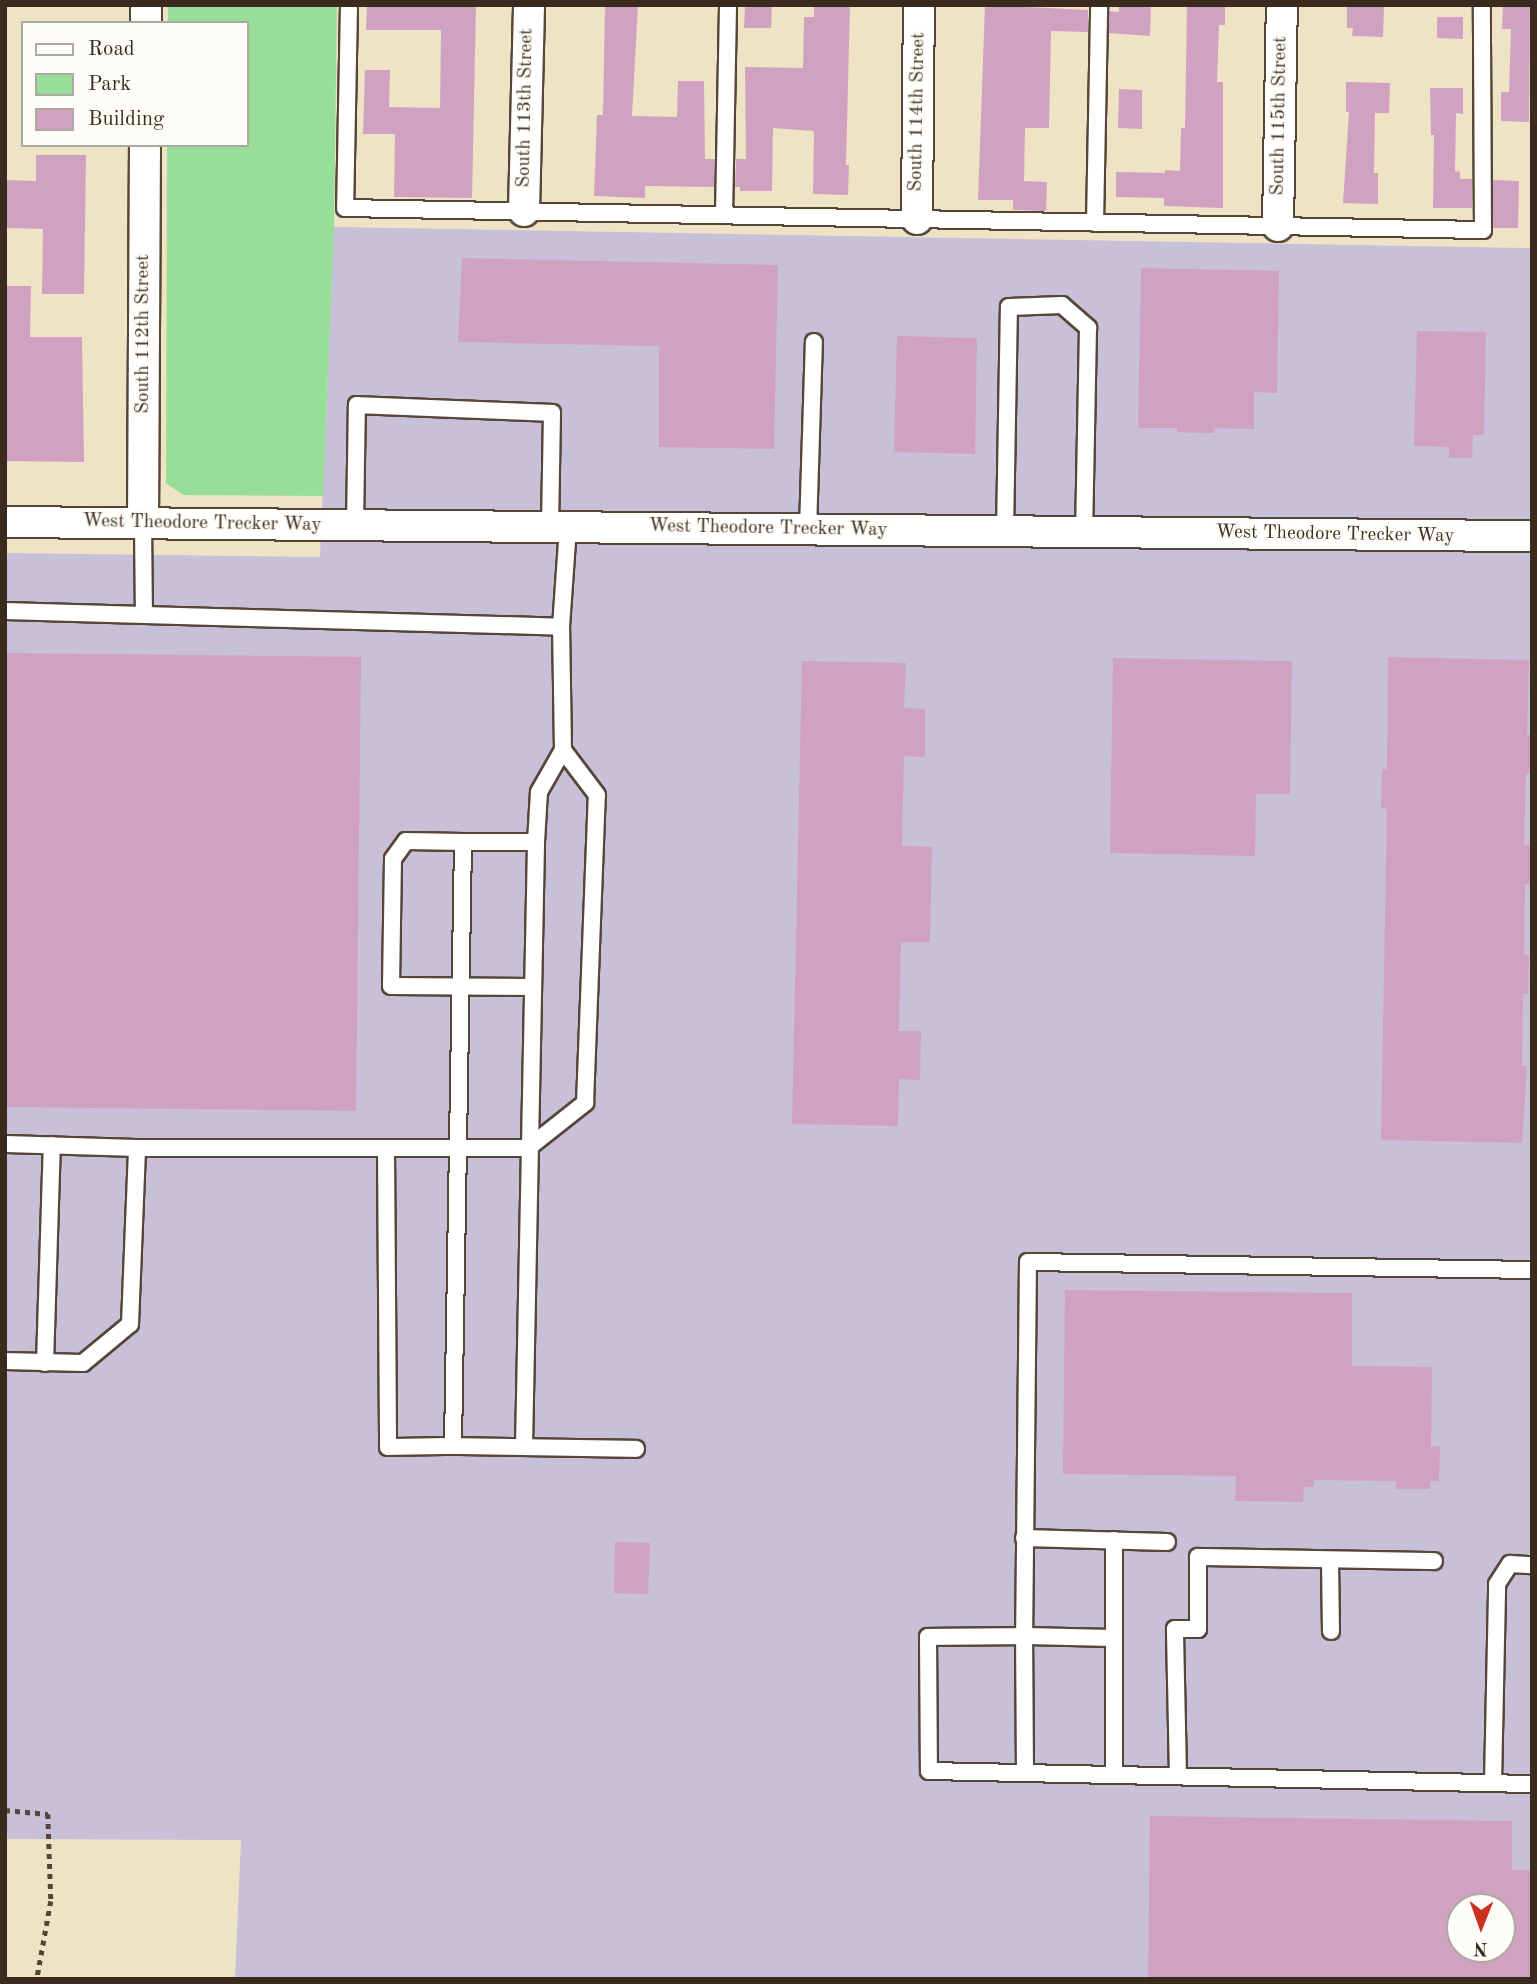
<!DOCTYPE html>
<html>
<head>
<meta charset="utf-8">
<style>
  body { margin:0 }
  #map { position:relative; width:1537px; height:1984px; overflow:hidden; background:#efe3c6; font-family:"Old Standard TT",serif }
  div>[style] { position:absolute }
  .industrial>* { inset:0; background:#c8bfd8 }
  .green>* { inset:0; background:#97df99 }
  .building>* { inset:0; background:#d0a1c1 }
  .path>* { height:4.5px; margin-top:-2.25px; transform-origin:0; background:repeating-linear-gradient(90deg,#564637 0 5px,transparent 0 10px) }
  .roads { filter:drop-shadow(2px 0 #564637) drop-shadow(-2px 0 #564637) drop-shadow(0 2px #564637) drop-shadow(0 -2px #564637) }
  .lane>* { height:16px; margin:-8px; padding:0 8px; transform-origin:8px; border-radius:8px; background:#fff }
  .street>* { height:30px; margin:-15px; padding:0 15px; transform-origin:15px; border-radius:15px; background:#fff }
  span { translate:-50% -50%; white-space:nowrap; text-align:center; line-height:1.15; -webkit-text-stroke:5px #fdfcf7; paint-order:stroke }
  .street-label { font-size:19px; color:#3b2a1e }
  .frame { position:absolute; inset:0; border:7px solid #3b2a1e; pointer-events:none }
  .legend { position:absolute; left:21px; top:21px; width:228px; height:126px; box-sizing:border-box; background:#fdfcf7; border:2px solid #afa8a0; margin:0; padding:9px 12px; list-style:none; font-size:21px; color:#3b2a1e }
  .legend li { display:flex; align-items:center; gap:14px; height:35px }
  .legend b { width:35px; border:2px solid #afa8a0 }
  .north { position:absolute; left:1446px; top:1893px; width:70px; height:70px; box-sizing:border-box; background:#fdfcf7; border:2px solid #afa8a0; border-radius:50%; rotate:181deg; font-size:19px; font-weight:700; line-height:28px; text-align:center; color:#3b2a1e }
  .north::after { content:''; display:block; margin:auto; width:24px; height:32px; background:#c8321e; clip-path:polygon(50% 0,100% 100%,50% 72%,0 100%) }
</style>
</head>
<body>
<div id="map">
  <div class="industrial">
    <i style="clip-path:polygon(evenodd,334px 227px,1532px 248px,1532px 1979px,235px 1979px,241px 1840px,5px 1839px,5px 553px,320px 557px,334px 227px,1460px 1907px,1502px 1907px,1502px 1949px,1460px 1949px,1460px 1907px)"></i>
  </div>
  <div class="green">
    <i style="clip-path:polygon(168px 5px,337px 5px,334px 227px,323px 496px,183px 495px,166px 483px,167px 145px,247px 145px,247px 23px,168px 23px)"></i>
  </div>
  <div class="building">
    <i style="clip-path:polygon(367px 5px,476px 5px,472px 198px,394px 197px,395px 134px,363px 134px,365px 70px,390px 70px,389px 107px,440px 108px,441px 30px,366px 30px)"></i>
    <i style="clip-path:polygon(605px 5px,638px 5px,632px 116px,677px 117px,678px 81px,704px 81px,705px 159px,715px 159px,714px 187px,645px 186px,645px 198px,594px 196px,597px 115px,603px 115px)"></i>
    <i style="clip-path:polygon(745px 5px,772px 5px,771px 28px,744px 28px)"></i>
    <i style="clip-path:polygon(814px 5px,850px 5px,846px 165px,849px 165px,848px 195px,813px 194px,814px 131px,773px 128px,772px 191px,740px 191px,740px 187px,735px 187px,736px 159px,746px 159px,745px 67px,803px 68px,804px 17px,814px 17px)"></i>
    <i style="clip-path:polygon(985px 5px,1088px 10px,1088px 32px,1051px 31px,1049px 128px,1025px 128px,1024px 181px,1047px 182px,1046px 211px,1013px 210px,1013px 200px,978px 200px)"></i>
    <i style="clip-path:polygon(1119px 5px,1151px 5px,1150px 36px,1109px 33px,1109px 11px,1119px 12px)"></i>
    <i style="clip-path:polygon(1187px 5px,1225px 5px,1225px 25px,1219px 25px,1217px 82px,1223px 82px,1223px 208px,1164px 206px,1164px 198px,1116px 197px,1116px 172px,1165px 173px,1165px 170px,1180px 171px,1181px 128px,1185px 128px)"></i>
    <i style="clip-path:polygon(1347px 5px,1384px 5px,1383px 37px,1352px 36px,1353px 28px,1347px 28px)"></i>
    <i style="clip-path:polygon(1503px 5px,1530px 5px,1529px 122px,1501px 121px,1501px 92px,1509px 92px,1511px 29px,1502px 29px)"></i>
    <i style="clip-path:polygon(1437px 17px,1463px 17px,1463px 39px,1437px 38px)"></i>
    <i style="clip-path:polygon(1346px 82px,1390px 83px,1389px 113px,1375px 113px,1374px 173px,1378px 173px,1378px 204px,1343px 203px,1349px 112px,1346px 112px)"></i>
    <i style="clip-path:polygon(1430px 88px,1463px 88px,1463px 114px,1456px 113px,1455px 171px,1460px 172px,1460px 179px,1472px 179px,1472px 208px,1433px 208px,1434px 135px,1431px 135px)"></i>
    <i style="clip-path:polygon(1119px 89px,1142px 90px,1142px 129px,1118px 128px)"></i>
    <i style="clip-path:polygon(36px 155px,86px 155px,84px 294px,42px 294px,43px 229px,5px 228px,7px 180px,36px 181px)"></i>
    <i style="clip-path:polygon(1493px 180px,1519px 181px,1518px 228px,1493px 228px)"></i>
    <i style="clip-path:polygon(462px 258px,778px 265px,774px 449px,659px 447px,659px 346px,458px 342px)"></i>
    <i style="clip-path:polygon(1141px 268px,1279px 271px,1277px 393px,1254px 392px,1254px 429px,1214px 428px,1214px 433px,1202px 433px,1177px 432px,1177px 428px,1138px 428px)"></i>
    <i style="clip-path:polygon(5px 286px,31px 286px,30px 337px,82px 337px,84px 462px,5px 461px)"></i>
    <i style="clip-path:polygon(1417px 331px,1486px 332px,1484px 435px,1473px 435px,1472px 458px,1449px 458px,1449px 447px,1414px 446px)"></i>
    <i style="clip-path:polygon(897px 336px,977px 338px,975px 454px,894px 452px)"></i>
    <i style="clip-path:polygon(5px 653px,361px 657px,356px 1111px,5px 1107px)"></i>
    <i style="clip-path:polygon(1388px 657px,1529px 660px,1527px 735px,1532px 735px,1532px 773px,1526px 773px,1524px 845px,1530px 845px,1530px 884px,1525px 884px,1524px 955px,1529px 955px,1528px 994px,1523px 994px,1522px 1066px,1527px 1066px,1522px 1143px,1381px 1140px,1387px 809px,1381px 808px,1382px 769px,1387px 769px)"></i>
    <i style="clip-path:polygon(1113px 658px,1292px 661px,1290px 794px,1256px 794px,1255px 856px,1110px 853px)"></i>
    <i style="clip-path:polygon(802px 661px,906px 663px,904px 708px,925px 709px,925px 757px,904px 756px,902px 846px,932px 847px,930px 942px,901px 942px,899px 1031px,921px 1031px,920px 1080px,899px 1079px,898px 1126px,792px 1124px)"></i>
    <i style="clip-path:polygon(1065px 1290px,1352px 1293px,1352px 1366px,1432px 1367px,1431px 1447px,1440px 1446px,1439px 1481px,1430px 1481px,1430px 1489px,1396px 1489px,1396px 1481px,1314px 1480px,1314px 1487px,1304px 1487px,1303px 1502px,1235px 1501px,1236px 1476px,1063px 1474px)"></i>
    <i style="clip-path:polygon(615px 1542px,650px 1543px,648px 1594px,614px 1593px)"></i>
    <i style="clip-path:polygon(evenodd,1150px 1816px,1512px 1821px,1512px 1870px,1532px 1870px,1532px 1979px,1148px 1979px,1150px 1816px,1460px 1907px,1502px 1907px,1502px 1949px,1460px 1949px,1460px 1907px)"></i>
  </div>
  <div class="path">
    <i style="left:5px;top:1810px;width:43px;rotate:5.3deg"></i>
    <i style="left:48px;top:1814px;width:87px;rotate:88deg"></i>
    <i style="left:51px;top:1901px;width:79px;rotate:100.2deg"></i>
  </div>
  <div class="roads">
    <div class="lane">
      <i style="left:349px;top:5px;width:203px;rotate:91.1deg"></i>
      <i style="left:345px;top:208px;width:1138px;rotate:1.11deg"></i>
      <i style="left:1483px;top:230px;width:225px;rotate:-90.3deg"></i>
      <i style="left:724px;top:215px;width:210px;rotate:-88.9deg"></i>
      <i style="left:1095px;top:223px;width:218px;rotate:-88.9deg"></i>
      <i style="left:143px;top:524px;width:91px;rotate:89.4deg"></i>
      <i style="left:144px;top:615px;width:417px;rotate:1.6deg"></i>
      <i style="left:355px;top:526px;width:121px;rotate:-89.1deg"></i>
      <i style="left:357px;top:405px;width:195px;rotate:2.3deg"></i>
      <i style="left:552px;top:413px;width:114px;rotate:91deg"></i>
      <i style="left:808px;top:530px;width:188px;rotate:-88.2deg"></i>
      <i style="left:1005px;top:532px;width:225px;rotate:-89deg"></i>
      <i style="left:1009px;top:307px;width:53px;rotate:-2.2deg"></i>
      <i style="left:1062px;top:305px;width:35px;rotate:41deg"></i>
      <i style="left:1088px;top:328px;width:204px;rotate:91.1deg"></i>
      <i style="left:5px;top:611px;width:139px;rotate:1.6deg"></i>
      <i style="left:463px;top:842px;width:57px;rotate:-179deg"></i>
      <i style="left:406px;top:841px;width:22px;rotate:126deg"></i>
      <i style="left:393px;top:859px;width:127px;rotate:90.9deg"></i>
      <i style="left:391px;top:986px;width:141px;rotate:0.4deg"></i>
      <i style="left:536px;top:842px;width:73px;rotate:180deg"></i>
      <i style="left:463px;top:842px;width:604px;rotate:90.95deg"></i>
      <i style="left:453px;top:1446px;width:183px;rotate:0.9deg"></i>
      <i style="left:5px;top:1144px;width:132px;rotate:1.7deg"></i>
      <i style="left:386px;top:1149px;width:298px;rotate:89.6deg"></i>
      <i style="left:388px;top:1447px;width:65px;rotate:-0.9deg"></i>
      <i style="left:1532px;top:1270px;width:504px;rotate:-179.09deg"></i>
      <i style="left:1028px;top:1262px;width:374px;rotate:90.6deg"></i>
      <i style="left:1024px;top:1636px;width:96px;rotate:179.4deg"></i>
      <i style="left:928px;top:1637px;width:134px;rotate:89.6deg"></i>
      <i style="left:929px;top:1771px;width:603px;rotate:1.24deg"></i>
      <i style="left:5px;top:1361px;width:78px;rotate:1.5deg"></i>
      <i style="left:83px;top:1363px;width:61px;rotate:-39.7deg"></i>
      <i style="left:130px;top:1324px;width:176px;rotate:-87.7deg"></i>
      <i style="left:137px;top:1148px;width:391px"></i>
      <i style="left:528px;top:1148px;width:73px;rotate:-38.3deg"></i>
      <i style="left:585px;top:1103px;width:308px;rotate:-87.8deg"></i>
      <i style="left:597px;top:795px;width:56px;rotate:-127.1deg"></i>
      <i style="left:45px;top:1363px;width:218px;rotate:-88.2deg"></i>
      <i style="left:524px;top:1447px;width:605px;rotate:-88.86deg"></i>
      <i style="left:536px;top:842px;width:50px;rotate:-86.6deg"></i>
      <i style="left:539px;top:792px;width:48px;rotate:-60.3deg"></i>
      <i style="left:563px;top:750px;width:123px;rotate:-90.9deg"></i>
      <i style="left:561px;top:627px;width:99px;rotate:-86deg"></i>
      <i style="left:1024px;top:1538px;width:143px;rotate:1.6deg"></i>
      <i style="left:1330px;top:1560px;width:71px;rotate:89.2deg"></i>
      <i style="left:1025px;top:1773px;width:137px;rotate:-90.4deg"></i>
      <i style="left:1024px;top:1636px;width:90px;rotate:1.3deg"></i>
      <i style="left:1114px;top:1775px;width:235px;rotate:-90deg"></i>
      <i style="left:1178px;top:1776px;width:147px;rotate:-91.2deg"></i>
      <i style="left:1175px;top:1629px;width:23px"></i>
      <i style="left:1198px;top:1629px;width:72px;rotate:-90deg"></i>
      <i style="left:1198px;top:1557px;width:236px;rotate:1deg"></i>
      <i style="left:1493px;top:1783px;width:199px;rotate:-88.8deg"></i>
      <i style="left:1497px;top:1584px;width:24px;rotate:-57deg"></i>
      <i style="left:1510px;top:1564px;width:22px;rotate:3deg"></i>
    </div>
    <div class="street">
      <i style="left:146px;top:23px;width:18px;rotate:-90deg"></i>
      <i style="left:524px;top:211px;width:206px;rotate:-88.6deg"></i>
      <i style="left:917px;top:219px;width:214px;rotate:-89.5deg"></i>
      <i style="left:1278px;top:226px;width:221px;rotate:-89deg"></i>
      <i style="left:5px;top:522px;width:1527px;rotate:0.53deg"></i>
      <i style="left:143px;top:524px;width:379px;rotate:-89.7deg"></i>
    </div>
  </div>
  <div class="street-label">
    <span style="left:526px;top:108px;rotate:-89deg">South 113th Street</span>
    <span style="left:918px;top:112px;rotate:-89deg">South 114th Street</span>
    <span style="left:1280px;top:116px;rotate:-89deg">South 115th Street</span>
    <span style="left:144px;top:334px;rotate:-90deg">South 112th Street</span>
    <span style="left:202px;top:524px;rotate:1deg">West Theodore Trecker Way</span>
    <span style="left:768px;top:529px;rotate:1deg">West Theodore Trecker Way</span>
    <span style="left:1335px;top:535px;rotate:1deg">West Theodore Trecker Way</span>
  </div>
  <div class="frame"></div>
  <ul class="legend">
  <li><b style="height:9px;background:#fff"></b>Road</li>
  <li><b style="height:19px;background:#97df99"></b>Park</li>
  <li><b style="height:19px;background:#d0a1c1"></b>Building</li>
  </ul>
  <div class="north">N</div>
</div>
</body>
</html>
